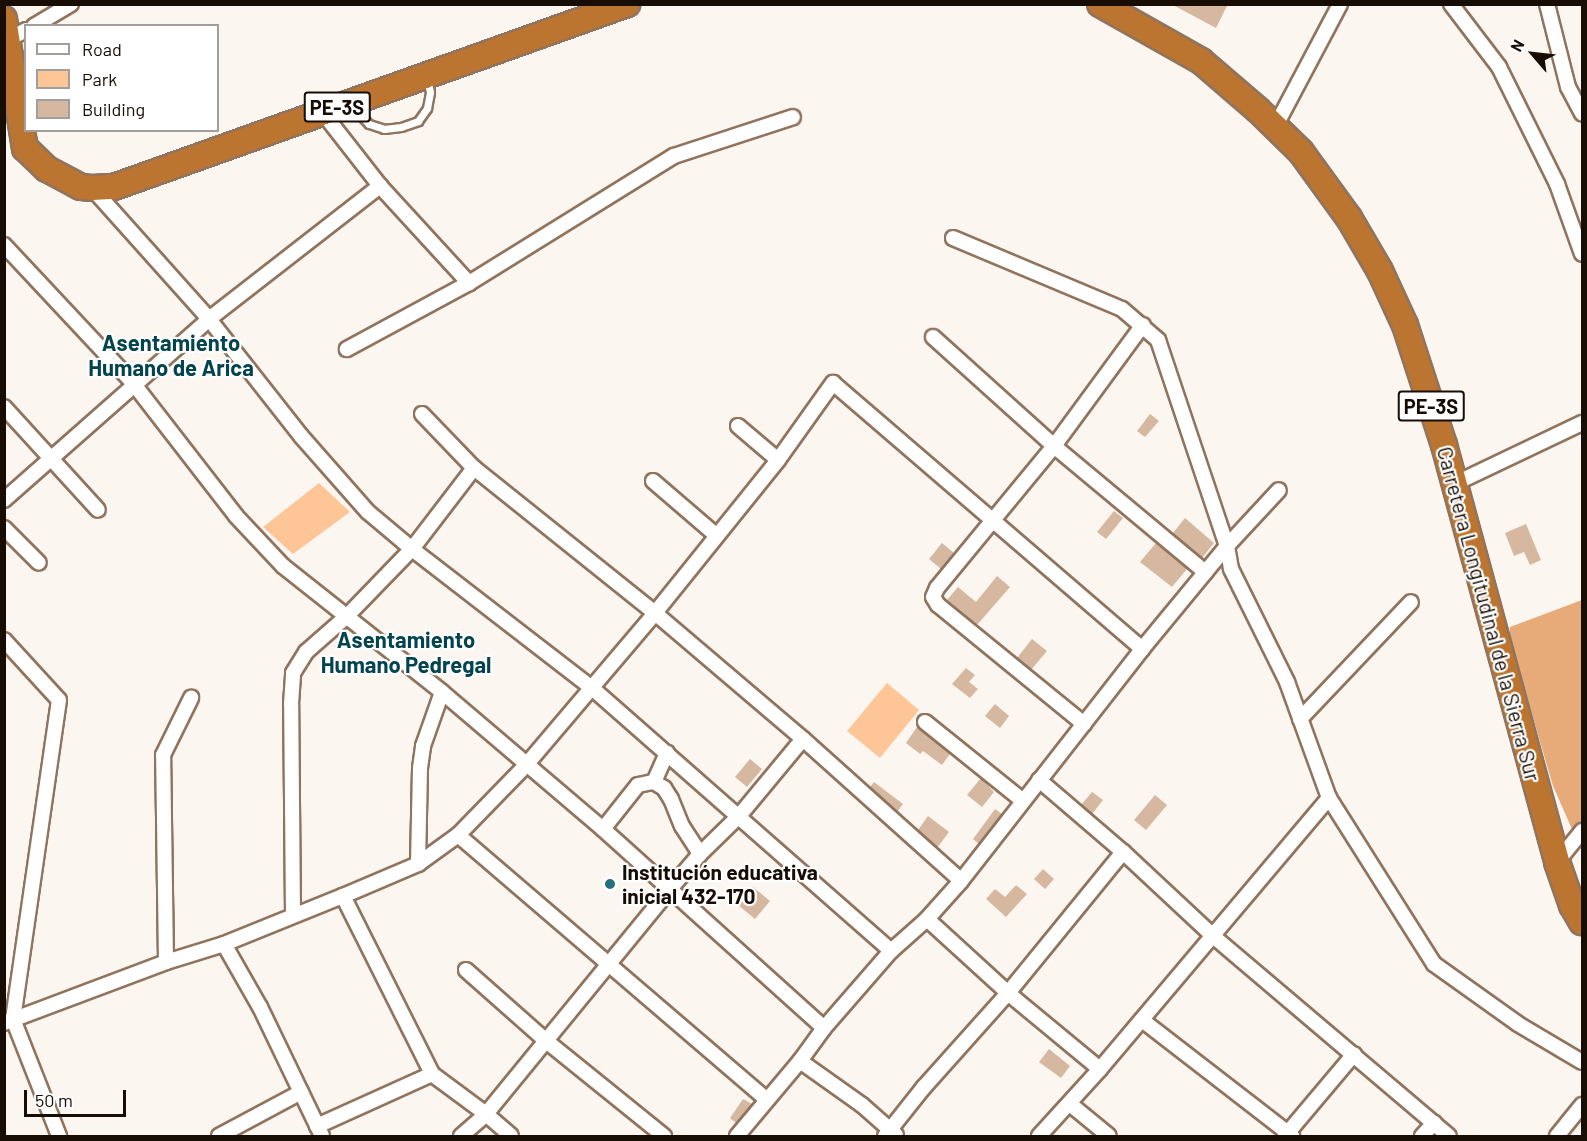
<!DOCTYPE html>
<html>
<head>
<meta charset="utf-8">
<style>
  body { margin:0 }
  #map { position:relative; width:1587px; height:1141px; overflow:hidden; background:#fcf6f1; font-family:Barlow,sans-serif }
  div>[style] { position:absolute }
  .green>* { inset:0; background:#fec697 }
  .forest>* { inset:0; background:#e6ab78 }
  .building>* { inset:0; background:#d5b89f }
  .roads { filter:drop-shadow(2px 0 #90745e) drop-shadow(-2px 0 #90745e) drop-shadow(0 2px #90745e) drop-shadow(0 -2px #90745e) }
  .lane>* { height:7px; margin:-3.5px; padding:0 3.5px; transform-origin:3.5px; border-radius:3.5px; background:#fff }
  .street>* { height:14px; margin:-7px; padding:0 7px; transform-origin:7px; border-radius:7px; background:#fff }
  .highway>* { height:24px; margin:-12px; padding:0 12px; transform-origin:12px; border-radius:12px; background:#bb7530 }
  .dots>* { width:16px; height:16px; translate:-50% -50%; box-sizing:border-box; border:3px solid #fff; border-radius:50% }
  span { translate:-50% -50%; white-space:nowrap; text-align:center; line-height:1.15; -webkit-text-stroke:4.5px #fff; paint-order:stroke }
  .shield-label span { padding:2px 4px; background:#fff; border:2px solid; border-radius:4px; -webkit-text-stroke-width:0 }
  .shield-label { font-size:20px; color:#170d05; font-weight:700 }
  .street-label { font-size:21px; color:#170d05 }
  .poi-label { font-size:21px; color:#170d05; font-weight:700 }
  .left { translate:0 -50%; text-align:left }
  .neighbourhood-label { font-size:22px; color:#03444e; font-weight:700 }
  .frame { position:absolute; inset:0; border:6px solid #170d05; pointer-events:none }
  .legend { position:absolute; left:24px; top:24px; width:195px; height:108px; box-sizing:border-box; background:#fff; border:2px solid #a29e9b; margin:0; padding:8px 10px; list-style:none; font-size:18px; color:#170d05 }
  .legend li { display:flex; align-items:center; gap:12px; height:30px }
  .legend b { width:30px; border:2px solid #a29e9b }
  .north { position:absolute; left:1503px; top:24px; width:60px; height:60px; -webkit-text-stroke:4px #fff; paint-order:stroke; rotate:298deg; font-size:16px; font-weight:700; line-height:24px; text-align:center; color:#170d05 }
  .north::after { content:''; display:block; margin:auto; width:21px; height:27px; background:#170d05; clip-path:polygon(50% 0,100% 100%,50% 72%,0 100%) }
  .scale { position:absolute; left:24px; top:1090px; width:102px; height:27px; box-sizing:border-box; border:3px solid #170d05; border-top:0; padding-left:8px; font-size:18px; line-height:21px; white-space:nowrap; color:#170d05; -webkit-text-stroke:4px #fff; paint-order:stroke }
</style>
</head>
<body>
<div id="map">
  <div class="green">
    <i style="clip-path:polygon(319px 483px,350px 512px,293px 554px,263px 527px)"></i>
    <i style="clip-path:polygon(887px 683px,919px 710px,880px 758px,847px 731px)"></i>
  </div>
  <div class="forest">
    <i style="clip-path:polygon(1582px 600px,1582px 841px,1579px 845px,1553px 786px,1522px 680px,1510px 653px,1510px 627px)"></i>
  </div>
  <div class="building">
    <i style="clip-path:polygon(1171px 4px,1228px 4px,1216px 28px)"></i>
    <i style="clip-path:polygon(1150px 414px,1159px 421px,1145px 437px,1137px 431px)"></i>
    <i style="clip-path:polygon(1114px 511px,1123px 518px,1106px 539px,1097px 532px)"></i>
    <i style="clip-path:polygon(1185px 518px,1214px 543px,1202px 558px,1173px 533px)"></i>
    <i style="clip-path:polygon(1526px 524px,1541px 560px,1530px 565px,1524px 552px,1514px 556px,1505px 533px)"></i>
    <i style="clip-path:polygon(942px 543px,954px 553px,941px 569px,929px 559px)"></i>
    <i style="clip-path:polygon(1156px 543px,1187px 569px,1172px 587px,1140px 562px)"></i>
    <i style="clip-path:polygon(997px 576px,1010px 587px,977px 625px,947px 600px,958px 587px,976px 602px)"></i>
    <i style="clip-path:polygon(1032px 639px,1047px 651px,1031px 670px,1017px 658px)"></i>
    <i style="clip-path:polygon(966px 668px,975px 675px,969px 682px,978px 689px,970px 698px,952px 684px)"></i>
    <i style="clip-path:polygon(995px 704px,1009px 716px,1000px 728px,985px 716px)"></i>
    <i style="clip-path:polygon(917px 727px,950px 754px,942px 765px,923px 751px,920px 754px,906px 743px)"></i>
    <i style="clip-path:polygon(750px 759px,762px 769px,747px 787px,735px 777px)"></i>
    <i style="clip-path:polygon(981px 778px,994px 792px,982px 807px,967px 795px)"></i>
    <i style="clip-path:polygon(874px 782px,903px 804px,897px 812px,870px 787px)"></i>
    <i style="clip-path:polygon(1092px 792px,1103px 800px,1092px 814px,1081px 805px)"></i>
    <i style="clip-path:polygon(1155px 795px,1167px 805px,1146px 830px,1134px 820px)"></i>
    <i style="clip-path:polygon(995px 809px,1002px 814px,979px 844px,973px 839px)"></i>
    <i style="clip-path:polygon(928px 816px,949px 832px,937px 848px,918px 830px)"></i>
    <i style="clip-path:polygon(1043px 869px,1054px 879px,1045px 889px,1034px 879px)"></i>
    <i style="clip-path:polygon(1016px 885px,1027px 894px,1006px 917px,986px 899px,995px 889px,1005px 897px)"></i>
    <i style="clip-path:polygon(753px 887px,770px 901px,755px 919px,738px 905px)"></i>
    <i style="clip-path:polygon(1049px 1049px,1070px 1066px,1061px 1078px,1039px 1062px)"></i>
    <i style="clip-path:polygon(743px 1099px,752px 1104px,736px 1123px,730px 1118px)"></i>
  </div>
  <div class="roads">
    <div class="lane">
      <i style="left:353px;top:107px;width:23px;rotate:47deg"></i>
      <i style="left:369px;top:124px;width:16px;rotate:18deg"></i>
      <i style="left:384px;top:129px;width:17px;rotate:-7deg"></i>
      <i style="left:401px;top:127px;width:18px;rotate:-19deg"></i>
      <i style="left:418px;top:121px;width:16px;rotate:-55deg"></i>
      <i style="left:427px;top:108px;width:16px;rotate:-79deg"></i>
      <i style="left:430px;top:92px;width:13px;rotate:-103deg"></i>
    </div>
    <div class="street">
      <i style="left:1451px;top:4px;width:79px;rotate:52.7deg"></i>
      <i style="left:1499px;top:67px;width:131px;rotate:63.6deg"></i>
      <i style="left:1557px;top:184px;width:74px;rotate:70.3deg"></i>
      <i style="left:1547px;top:4px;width:86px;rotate:75.8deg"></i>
      <i style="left:1568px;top:87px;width:30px;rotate:62deg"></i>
      <i style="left:34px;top:26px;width:43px;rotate:-30.7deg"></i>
      <i style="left:9px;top:39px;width:19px;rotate:-28deg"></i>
      <i style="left:323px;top:113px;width:93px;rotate:52deg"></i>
      <i style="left:380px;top:186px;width:132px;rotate:47.5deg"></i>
      <i style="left:469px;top:283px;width:139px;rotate:151.6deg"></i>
      <i style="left:1275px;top:127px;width:139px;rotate:-62.1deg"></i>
      <i style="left:92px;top:188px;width:176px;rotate:48.2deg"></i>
      <i style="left:209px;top:319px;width:149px;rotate:51.8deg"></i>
      <i style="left:301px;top:436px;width:101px;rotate:48.6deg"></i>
      <i style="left:368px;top:512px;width:57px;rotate:40.1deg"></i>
      <i style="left:412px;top:549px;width:227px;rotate:37.7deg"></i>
      <i style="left:592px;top:688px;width:398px;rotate:41.3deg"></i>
      <i style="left:953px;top:238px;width:183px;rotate:22.8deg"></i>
      <i style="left:1122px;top:309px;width:48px;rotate:40.7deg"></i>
      <i style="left:1158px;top:340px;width:217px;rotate:71.5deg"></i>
      <i style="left:1227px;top:546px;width:23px;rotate:80deg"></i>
      <i style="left:1231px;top:569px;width:126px;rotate:63.6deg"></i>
      <i style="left:1287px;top:682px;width:123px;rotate:70.1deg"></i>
      <i style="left:1329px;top:798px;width:196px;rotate:57.7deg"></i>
      <i style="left:1434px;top:964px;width:103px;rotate:35.5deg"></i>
      <i style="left:1518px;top:1024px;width:74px;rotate:30.7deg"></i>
      <i style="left:4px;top:245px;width:189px;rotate:46.9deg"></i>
      <i style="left:133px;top:383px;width:168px;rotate:52.2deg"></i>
      <i style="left:236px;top:516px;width:69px;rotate:46.8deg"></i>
      <i style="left:283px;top:566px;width:203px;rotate:38.4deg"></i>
      <i style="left:442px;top:692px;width:211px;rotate:40.4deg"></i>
      <i style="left:603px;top:829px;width:297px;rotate:42deg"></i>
      <i style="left:469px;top:283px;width:241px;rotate:-31.8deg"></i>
      <i style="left:674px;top:156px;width:125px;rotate:-18.1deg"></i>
      <i style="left:933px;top:337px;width:163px;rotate:42deg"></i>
      <i style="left:1054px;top:446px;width:197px;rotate:39.8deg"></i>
      <i style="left:4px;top:407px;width:139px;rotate:47.6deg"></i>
      <i style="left:422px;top:414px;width:75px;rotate:46.1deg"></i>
      <i style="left:474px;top:468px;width:232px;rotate:38.7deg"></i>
      <i style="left:655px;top:613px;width:194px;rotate:40.4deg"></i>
      <i style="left:803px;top:739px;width:212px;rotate:41.9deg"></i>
      <i style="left:738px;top:426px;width:52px;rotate:40.4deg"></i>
      <i style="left:653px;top:481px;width:84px;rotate:40.7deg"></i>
      <i style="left:1454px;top:484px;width:142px;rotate:-25.5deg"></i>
      <i style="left:4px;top:500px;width:273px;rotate:-41.4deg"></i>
      <i style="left:209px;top:319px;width:217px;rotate:-37.9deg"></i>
      <i style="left:4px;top:528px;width:49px;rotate:45deg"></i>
      <i style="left:4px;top:640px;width:81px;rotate:47.5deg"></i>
      <i style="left:59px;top:700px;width:322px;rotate:98.2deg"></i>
      <i style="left:13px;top:1019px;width:126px;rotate:68.5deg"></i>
      <i style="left:1300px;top:719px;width:161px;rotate:-46.5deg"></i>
      <i style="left:925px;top:722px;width:124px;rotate:38.8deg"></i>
      <i style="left:1084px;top:724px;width:188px;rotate:-140.8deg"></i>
      <i style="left:938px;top:605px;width:9px;rotate:-122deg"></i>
      <i style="left:933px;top:597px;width:10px;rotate:-66deg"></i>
      <i style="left:937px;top:588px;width:184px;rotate:-50.5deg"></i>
      <i style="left:1054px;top:446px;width:150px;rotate:-53.7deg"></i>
      <i style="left:1039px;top:780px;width:111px;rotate:40.6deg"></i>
      <i style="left:1123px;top:852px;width:123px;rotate:43deg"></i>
      <i style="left:1213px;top:936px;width:309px;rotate:40.3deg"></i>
      <i style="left:654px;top:782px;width:32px;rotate:-66deg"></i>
      <i style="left:603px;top:829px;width:56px;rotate:-51.5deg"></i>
      <i style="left:638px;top:785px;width:16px;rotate:-11deg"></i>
      <i style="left:654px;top:782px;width:12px;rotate:31deg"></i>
      <i style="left:664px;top:788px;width:13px;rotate:58deg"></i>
      <i style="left:671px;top:799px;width:29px;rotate:68deg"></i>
      <i style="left:682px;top:826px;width:33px;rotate:57deg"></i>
      <i style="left:458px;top:835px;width:406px;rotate:40.6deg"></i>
      <i style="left:1557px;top:862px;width:40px;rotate:-51deg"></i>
      <i style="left:418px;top:864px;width:96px;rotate:-88.8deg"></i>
      <i style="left:420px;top:768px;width:22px;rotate:-82deg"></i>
      <i style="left:423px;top:746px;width:57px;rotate:-70.6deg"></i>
      <i style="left:343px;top:896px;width:199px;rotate:63.4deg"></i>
      <i style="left:293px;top:915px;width:211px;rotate:-90.5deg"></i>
      <i style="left:291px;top:704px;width:31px;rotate:-86deg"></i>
      <i style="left:293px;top:673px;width:25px;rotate:-58deg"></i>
      <i style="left:306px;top:652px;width:55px;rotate:-41.3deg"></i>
      <i style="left:347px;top:616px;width:93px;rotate:-45.9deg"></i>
      <i style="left:412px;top:549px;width:102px;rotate:-52.6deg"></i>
      <i style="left:927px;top:919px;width:110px;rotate:42.4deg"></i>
      <i style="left:1008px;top:993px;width:119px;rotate:39.6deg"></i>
      <i style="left:224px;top:944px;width:73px;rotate:60.3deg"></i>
      <i style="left:260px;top:1007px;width:143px;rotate:64.3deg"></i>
      <i style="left:166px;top:962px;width:207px;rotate:-90.8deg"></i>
      <i style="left:163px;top:755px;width:64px;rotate:-63.8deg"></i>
      <i style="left:466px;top:970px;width:106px;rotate:41.5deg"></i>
      <i style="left:545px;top:1040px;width:153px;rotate:38.9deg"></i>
      <i style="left:1142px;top:1020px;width:190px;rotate:37.7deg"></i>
      <i style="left:4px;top:1023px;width:173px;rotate:-20.6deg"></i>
      <i style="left:166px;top:962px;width:61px;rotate:-17.2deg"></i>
      <i style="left:224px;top:944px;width:128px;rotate:-22deg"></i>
      <i style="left:343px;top:896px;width:82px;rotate:-23.1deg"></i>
      <i style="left:418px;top:864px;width:49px;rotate:-35.9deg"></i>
      <i style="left:458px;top:835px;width:99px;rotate:-45.8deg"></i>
      <i style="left:527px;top:764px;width:198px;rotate:-49.7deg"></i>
      <i style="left:655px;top:613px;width:196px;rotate:-51.2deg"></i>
      <i style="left:778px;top:460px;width:95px;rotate:-54.5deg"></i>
      <i style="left:833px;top:383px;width:408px;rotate:40.7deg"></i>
      <i style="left:800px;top:1061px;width:76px;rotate:35.4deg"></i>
      <i style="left:862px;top:1105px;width:45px;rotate:41.4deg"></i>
      <i style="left:1070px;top:1104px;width:50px;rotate:39.4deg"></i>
      <i style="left:317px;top:1126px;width:126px;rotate:-24.3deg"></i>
      <i style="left:432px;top:1074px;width:67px;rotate:36.5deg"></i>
      <i style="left:486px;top:1114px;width:33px;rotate:41deg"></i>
      <i style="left:219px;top:1136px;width:93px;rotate:-28.2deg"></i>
      <i style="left:461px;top:1136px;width:33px;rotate:-41deg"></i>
      <i style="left:486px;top:1114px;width:291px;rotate:-50.7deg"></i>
      <i style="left:670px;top:889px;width:46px;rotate:-49.4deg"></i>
      <i style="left:700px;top:854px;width:54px;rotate:-44.3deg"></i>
      <i style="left:739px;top:816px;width:100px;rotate:-50.3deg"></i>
      <i style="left:737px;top:1136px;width:98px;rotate:-50deg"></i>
      <i style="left:800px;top:1061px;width:41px;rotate:-54deg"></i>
      <i style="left:824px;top:1028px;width:102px;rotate:-49deg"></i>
      <i style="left:891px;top:951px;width:48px;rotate:-41.6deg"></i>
      <i style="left:927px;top:919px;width:51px;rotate:-48.2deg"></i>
      <i style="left:961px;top:881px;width:294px;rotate:-52deg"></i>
      <i style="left:1142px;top:649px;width:134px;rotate:-50.5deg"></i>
      <i style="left:1227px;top:546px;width:76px;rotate:-47.1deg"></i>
      <i style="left:885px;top:1136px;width:63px;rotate:-51.5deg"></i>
      <i style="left:924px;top:1087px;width:126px;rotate:-48.2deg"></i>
      <i style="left:1008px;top:993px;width:182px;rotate:-50.8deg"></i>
      <i style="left:1039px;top:1136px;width:91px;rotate:-47.7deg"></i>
      <i style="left:1100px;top:1069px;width:355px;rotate:-49.8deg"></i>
      <i style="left:1285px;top:1136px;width:107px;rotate:-49.9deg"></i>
      <i style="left:1422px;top:1136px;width:18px;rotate:-47deg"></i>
      <i style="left:1557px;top:1136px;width:40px;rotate:-51deg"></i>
    </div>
    <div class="highway">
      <i style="left:1100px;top:4px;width:116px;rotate:29.4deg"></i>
      <i style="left:1201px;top:61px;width:75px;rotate:40.7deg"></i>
      <i style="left:1258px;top:110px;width:60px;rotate:44.3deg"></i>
      <i style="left:1301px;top:152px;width:82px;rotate:54deg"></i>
      <i style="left:1349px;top:218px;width:61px;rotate:59.7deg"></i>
      <i style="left:1380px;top:271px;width:60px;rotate:65.2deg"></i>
      <i style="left:1405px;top:325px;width:126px;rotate:72deg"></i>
      <i style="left:1444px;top:445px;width:432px;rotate:74.8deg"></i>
      <i style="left:1557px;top:862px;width:46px;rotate:70.8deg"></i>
      <i style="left:1572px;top:905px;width:20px;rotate:60deg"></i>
      <i style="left:4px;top:19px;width:131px;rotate:80.8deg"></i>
      <i style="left:25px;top:148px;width:30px;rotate:44deg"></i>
      <i style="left:47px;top:169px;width:38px;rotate:28deg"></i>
      <i style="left:81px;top:187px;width:11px;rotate:5deg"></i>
      <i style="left:92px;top:188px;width:22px;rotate:-3deg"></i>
      <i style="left:114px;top:187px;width:545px;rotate:-19.63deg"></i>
    </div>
  </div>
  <div class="dots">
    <i style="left:610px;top:884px;background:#286f7c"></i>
  </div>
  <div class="shield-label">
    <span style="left:337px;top:107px">PE-3S</span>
    <span style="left:1431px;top:406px">PE-3S</span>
  </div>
  <div class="street-label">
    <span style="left:1489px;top:614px;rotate:75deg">Carretera Longitudinal de la Sierra Sur</span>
  </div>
  <div class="poi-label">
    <span class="left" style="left:622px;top:884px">Institución educativa<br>inicial 432-170</span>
  </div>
  <div class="neighbourhood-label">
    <span style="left:171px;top:355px">Asentamiento<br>Humano de Arica</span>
    <span style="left:406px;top:652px">Asentamiento<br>Humano Pedregal</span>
  </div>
  <div class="frame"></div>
  <ul class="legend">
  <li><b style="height:8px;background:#fff"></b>Road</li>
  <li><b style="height:16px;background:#fec697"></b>Park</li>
  <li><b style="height:16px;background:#d5b89f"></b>Building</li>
  </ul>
  <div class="north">N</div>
  <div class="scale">50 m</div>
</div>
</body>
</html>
